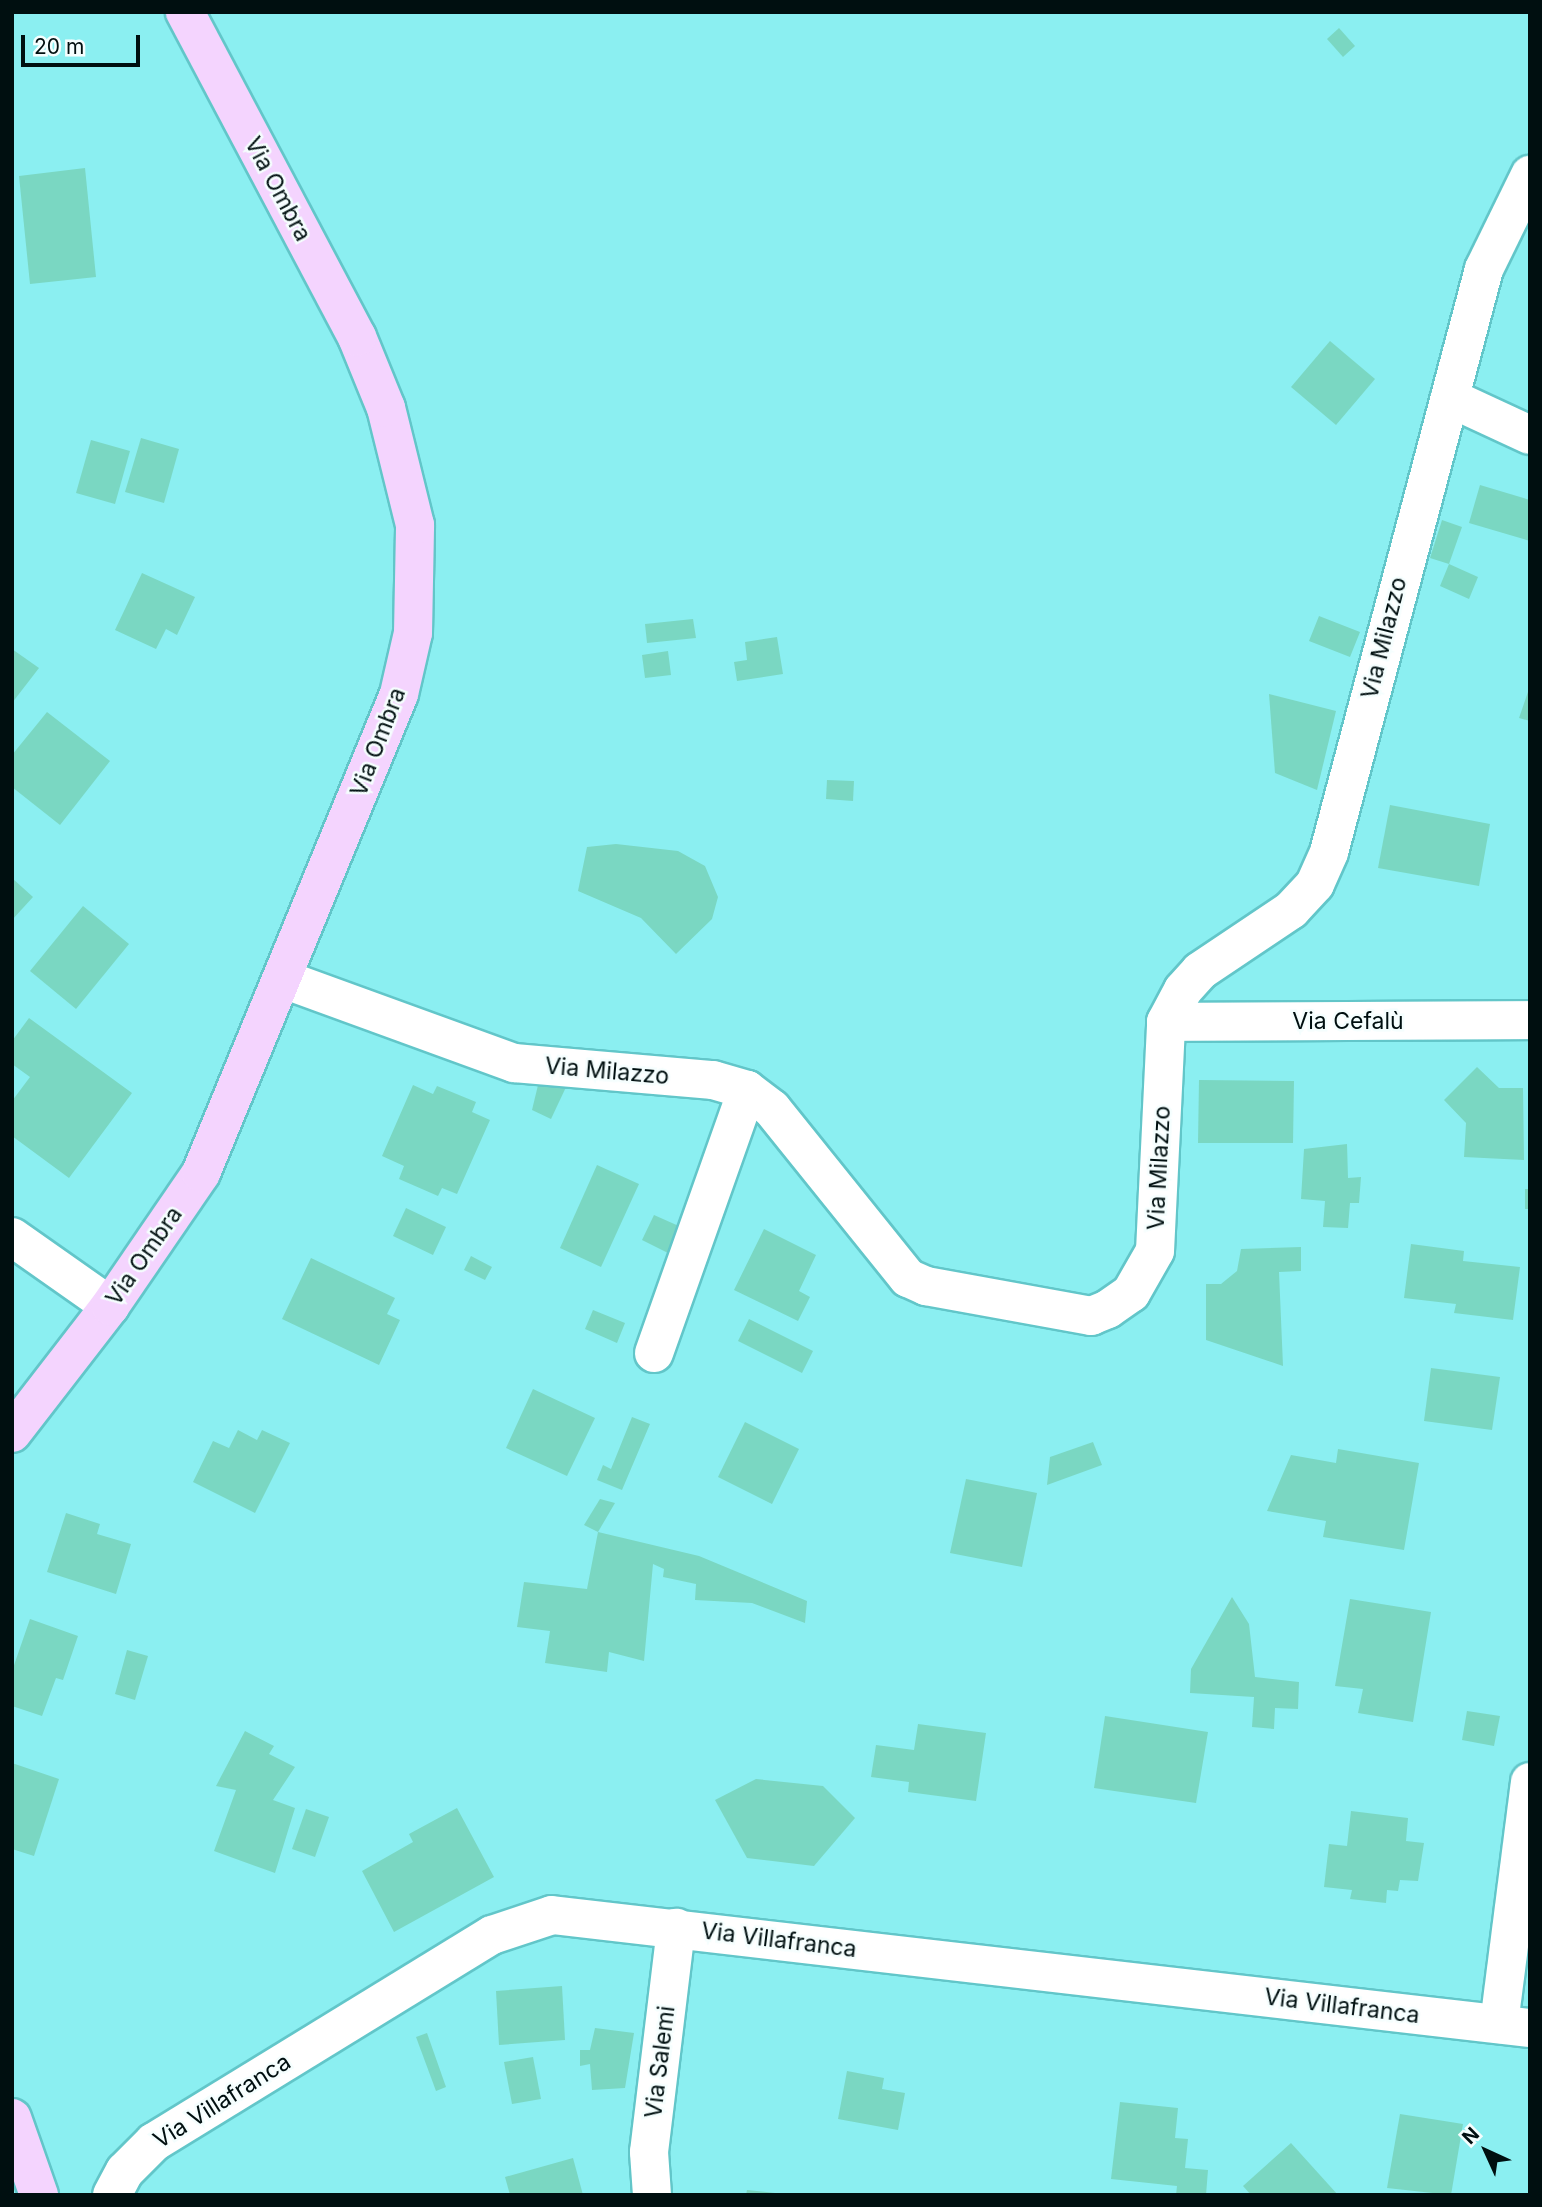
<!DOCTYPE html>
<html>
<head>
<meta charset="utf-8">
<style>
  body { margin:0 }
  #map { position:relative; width:1542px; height:2207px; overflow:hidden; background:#8beff1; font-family:Inter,sans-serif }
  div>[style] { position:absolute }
  .building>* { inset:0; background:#7ad7c2 }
  .roads { filter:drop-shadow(2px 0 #62c6c9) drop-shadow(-2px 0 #62c6c9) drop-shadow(0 2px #62c6c9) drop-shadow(0 -2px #62c6c9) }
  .minor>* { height:38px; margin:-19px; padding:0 19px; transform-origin:19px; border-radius:19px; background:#fff }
  .major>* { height:38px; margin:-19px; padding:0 19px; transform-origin:19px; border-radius:19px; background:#f4d4fe }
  span { translate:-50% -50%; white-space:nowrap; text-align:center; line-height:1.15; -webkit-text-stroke:5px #f5fefe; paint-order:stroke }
  .street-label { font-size:23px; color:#000f10 }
  .frame { position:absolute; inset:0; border:14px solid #000f10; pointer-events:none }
  .north { position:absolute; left:1451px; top:2116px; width:70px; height:70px; -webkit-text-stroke:5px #f5fefe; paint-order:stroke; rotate:315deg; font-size:19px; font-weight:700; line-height:28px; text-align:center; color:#000f10 }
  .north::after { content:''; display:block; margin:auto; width:24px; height:32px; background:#000f10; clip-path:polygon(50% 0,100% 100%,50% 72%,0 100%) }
  .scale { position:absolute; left:21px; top:35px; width:119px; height:32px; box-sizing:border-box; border:4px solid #000f10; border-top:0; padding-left:9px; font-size:21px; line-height:24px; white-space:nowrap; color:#000f10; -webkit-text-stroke:5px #f5fefe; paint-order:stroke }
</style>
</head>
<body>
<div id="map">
  <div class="building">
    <i style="clip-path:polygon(1339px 28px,1355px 46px,1343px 57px,1327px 39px)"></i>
    <i style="clip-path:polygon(85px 168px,96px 277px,30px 284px,19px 176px)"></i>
    <i style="clip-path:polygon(1330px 341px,1375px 379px,1336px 425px,1291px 387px)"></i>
    <i style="clip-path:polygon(141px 438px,179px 449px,164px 503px,125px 492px)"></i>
    <i style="clip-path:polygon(91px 440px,130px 451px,115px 504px,76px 493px)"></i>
    <i style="clip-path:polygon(1480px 485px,1530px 500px,1530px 541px,1469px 523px)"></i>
    <i style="clip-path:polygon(1442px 520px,1462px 527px,1449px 564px,1430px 558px)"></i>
    <i style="clip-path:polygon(1449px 564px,1478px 577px,1469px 599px,1440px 586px)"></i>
    <i style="clip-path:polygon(142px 573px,195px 597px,177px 635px,166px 629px,156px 649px,115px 630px)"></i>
    <i style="clip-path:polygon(1319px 616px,1360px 632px,1350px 657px,1309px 641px)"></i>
    <i style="clip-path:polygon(693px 619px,696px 638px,647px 643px,645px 624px)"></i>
    <i style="clip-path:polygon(777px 637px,783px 674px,737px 681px,734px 662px,747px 660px,745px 642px)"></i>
    <i style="clip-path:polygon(12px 649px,39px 668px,12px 703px)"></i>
    <i style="clip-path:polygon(668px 651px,671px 675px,645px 678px,642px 655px)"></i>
    <i style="clip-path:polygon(1529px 689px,1530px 689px,1530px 721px,1519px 718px)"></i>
    <i style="clip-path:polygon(1269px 694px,1336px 711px,1317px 790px,1275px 773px)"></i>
    <i style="clip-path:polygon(47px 712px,110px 761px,60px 825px,12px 787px,12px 755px)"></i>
    <i style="clip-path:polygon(827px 780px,854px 781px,853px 801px,826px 799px)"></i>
    <i style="clip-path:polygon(1390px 805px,1490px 824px,1479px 886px,1378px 868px)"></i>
    <i style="clip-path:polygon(616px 844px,678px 851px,705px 866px,718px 897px,712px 919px,676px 954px,641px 918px,578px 891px,587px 847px)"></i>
    <i style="clip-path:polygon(12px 878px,33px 897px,12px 920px)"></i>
    <i style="clip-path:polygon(83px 906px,129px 944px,76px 1009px,30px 971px)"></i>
    <i style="clip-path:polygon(29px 1018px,132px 1093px,69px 1178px,12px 1136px,12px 1101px,30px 1077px,12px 1064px,12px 1041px)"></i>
    <i style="clip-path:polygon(1477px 1067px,1499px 1088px,1523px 1088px,1524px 1160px,1464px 1157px,1466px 1123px,1444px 1100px)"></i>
    <i style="clip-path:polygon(1199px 1080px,1294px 1081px,1293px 1143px,1198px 1143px)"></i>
    <i style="clip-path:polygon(539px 1081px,567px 1085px,551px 1119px,532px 1110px)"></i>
    <i style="clip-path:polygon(413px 1085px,433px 1094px,437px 1086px,476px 1102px,472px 1112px,490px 1120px,457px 1194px,442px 1188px,438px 1196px,399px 1179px,404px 1166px,382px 1156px)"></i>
    <i style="clip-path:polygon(1347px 1144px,1348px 1178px,1361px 1177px,1359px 1203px,1350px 1203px,1348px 1228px,1323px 1227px,1325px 1201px,1301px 1199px,1304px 1149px)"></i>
    <i style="clip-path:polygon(597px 1165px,639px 1184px,601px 1267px,560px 1248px)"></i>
    <i style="clip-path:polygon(1525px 1189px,1530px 1189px,1530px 1209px,1525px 1209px)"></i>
    <i style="clip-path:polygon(406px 1208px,446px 1227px,433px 1255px,393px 1236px)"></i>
    <i style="clip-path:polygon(654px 1215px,681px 1227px,668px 1253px,642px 1240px)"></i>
    <i style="clip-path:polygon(764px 1229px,816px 1255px,799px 1291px,810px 1297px,798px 1321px,734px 1290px)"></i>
    <i style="clip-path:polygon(1411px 1244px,1464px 1251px,1463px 1261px,1520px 1267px,1513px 1320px,1454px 1313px,1456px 1304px,1404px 1298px)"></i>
    <i style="clip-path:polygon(1301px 1247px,1301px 1271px,1279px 1272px,1283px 1366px,1206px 1340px,1206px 1284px,1221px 1284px,1237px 1271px,1241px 1249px)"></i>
    <i style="clip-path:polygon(471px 1256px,492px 1267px,485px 1280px,464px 1270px)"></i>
    <i style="clip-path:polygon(311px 1258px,395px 1298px,387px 1314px,400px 1320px,379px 1365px,282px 1319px)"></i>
    <i style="clip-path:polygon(593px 1310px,625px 1323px,617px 1343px,585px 1329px)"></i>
    <i style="clip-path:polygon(749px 1319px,813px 1351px,802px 1373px,738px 1341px)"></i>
    <i style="clip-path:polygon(1431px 1368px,1500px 1377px,1492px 1430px,1424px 1421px)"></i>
    <i style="clip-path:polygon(533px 1389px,595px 1418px,567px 1476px,506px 1448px)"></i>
    <i style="clip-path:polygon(632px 1417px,650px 1424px,622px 1490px,597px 1480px,603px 1465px,611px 1469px)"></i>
    <i style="clip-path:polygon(745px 1422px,799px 1449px,772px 1504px,718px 1477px)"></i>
    <i style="clip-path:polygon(238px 1430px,257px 1440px,262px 1430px,290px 1443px,255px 1513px,193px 1482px,213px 1441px,229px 1448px)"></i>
    <i style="clip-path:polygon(1093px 1442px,1102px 1465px,1047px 1485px,1050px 1457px)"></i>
    <i style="clip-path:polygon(1338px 1449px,1419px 1463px,1404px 1550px,1323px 1537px,1326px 1521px,1267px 1511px,1291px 1455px,1336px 1463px)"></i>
    <i style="clip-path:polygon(966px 1479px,1037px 1493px,1022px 1567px,950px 1553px)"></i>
    <i style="clip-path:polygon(600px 1499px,615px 1503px,598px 1532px,584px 1525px)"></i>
    <i style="clip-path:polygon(66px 1513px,100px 1524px,97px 1534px,131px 1544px,116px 1594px,47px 1572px)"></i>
    <i style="clip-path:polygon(598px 1532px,699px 1556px,807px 1601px,805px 1623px,752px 1603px,695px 1600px,696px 1584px,663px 1577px,664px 1569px,653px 1564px,644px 1661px,609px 1652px,607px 1672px,545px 1663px,550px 1631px,517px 1627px,524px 1582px,587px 1589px)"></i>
    <i style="clip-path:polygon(1232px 1597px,1249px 1624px,1255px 1677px,1299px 1682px,1298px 1709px,1275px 1708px,1274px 1729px,1252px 1727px,1254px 1697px,1190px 1693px,1191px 1669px)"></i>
    <i style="clip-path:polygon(1350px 1599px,1431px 1612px,1413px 1722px,1358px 1713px,1363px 1689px,1335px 1686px)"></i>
    <i style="clip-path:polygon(30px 1619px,78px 1636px,63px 1680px,56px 1678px,42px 1716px,12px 1706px,12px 1671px)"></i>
    <i style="clip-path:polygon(127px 1650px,148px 1656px,135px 1700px,115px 1694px)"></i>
    <i style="clip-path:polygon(1467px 1711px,1500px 1716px,1494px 1746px,1462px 1740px)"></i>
    <i style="clip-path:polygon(1105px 1716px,1208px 1732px,1196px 1803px,1094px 1788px)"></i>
    <i style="clip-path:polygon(918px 1724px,986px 1733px,976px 1801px,908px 1792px,909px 1782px,871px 1777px,876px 1745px,914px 1750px)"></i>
    <i style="clip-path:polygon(245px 1731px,274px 1746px,269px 1754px,295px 1767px,273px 1800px,295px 1808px,275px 1873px,214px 1851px,236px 1790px,216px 1786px)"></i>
    <i style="clip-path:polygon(12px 1763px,59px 1779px,34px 1856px,12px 1849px)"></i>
    <i style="clip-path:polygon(756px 1779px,823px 1786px,855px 1818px,814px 1866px,747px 1858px,715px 1800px)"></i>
    <i style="clip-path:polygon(457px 1808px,494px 1877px,394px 1932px,362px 1871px,413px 1842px,409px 1834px)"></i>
    <i style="clip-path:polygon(306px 1809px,329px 1817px,315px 1857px,292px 1849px)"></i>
    <i style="clip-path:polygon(1351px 1811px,1408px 1818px,1406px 1841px,1424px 1843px,1418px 1881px,1400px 1880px,1398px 1891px,1387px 1890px,1386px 1903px,1350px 1899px,1352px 1890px,1324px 1887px,1329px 1844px,1347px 1846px)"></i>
    <i style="clip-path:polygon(562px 1986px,565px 2040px,499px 2045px,496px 1991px)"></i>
    <i style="clip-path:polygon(595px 2028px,634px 2033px,625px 2088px,592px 2090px,590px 2064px,580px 2066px,580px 2050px,590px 2050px)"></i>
    <i style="clip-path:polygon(427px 2033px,446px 2087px,436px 2091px,416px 2037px)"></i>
    <i style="clip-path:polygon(533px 2057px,541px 2099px,512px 2104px,504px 2062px)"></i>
    <i style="clip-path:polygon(847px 2071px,884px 2078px,882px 2089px,905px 2093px,898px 2130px,838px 2119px)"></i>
    <i style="clip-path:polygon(1120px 2102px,1178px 2108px,1175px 2138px,1188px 2139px,1185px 2168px,1208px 2170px,1206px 2195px,1176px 2195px,1177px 2186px,1111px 2179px)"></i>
    <i style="clip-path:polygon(1400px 2114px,1463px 2124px,1451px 2195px,1387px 2188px)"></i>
    <i style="clip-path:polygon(1291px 2143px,1338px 2195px,1251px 2195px,1243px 2186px)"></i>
    <i style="clip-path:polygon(573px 2158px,583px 2195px,510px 2195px,505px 2177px)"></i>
    <i style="clip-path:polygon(747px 2190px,775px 2193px,775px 2195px,746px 2195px)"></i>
  </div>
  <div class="roads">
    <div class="minor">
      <i style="left:1450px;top:398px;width:88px;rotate:24.8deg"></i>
      <i style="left:283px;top:979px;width:246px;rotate:20deg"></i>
      <i style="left:514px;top:1063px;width:200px;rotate:4.9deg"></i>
      <i style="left:713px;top:1080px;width:35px;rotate:16deg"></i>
      <i style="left:747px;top:1090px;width:31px;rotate:37deg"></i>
      <i style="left:772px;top:1109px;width:217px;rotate:51.2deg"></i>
      <i style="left:908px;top:1278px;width:20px;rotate:24deg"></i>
      <i style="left:926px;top:1286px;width:168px;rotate:10.3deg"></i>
      <i style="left:1091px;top:1316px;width:18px;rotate:-22deg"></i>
      <i style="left:1108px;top:1309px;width:28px;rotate:-35deg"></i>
      <i style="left:1131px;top:1293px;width:48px;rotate:-60.3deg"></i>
      <i style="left:1155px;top:1251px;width:229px;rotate:-87.2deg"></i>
      <i style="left:1166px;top:1022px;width:36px;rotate:-62deg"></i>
      <i style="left:1183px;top:990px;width:25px;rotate:-48deg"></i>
      <i style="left:1200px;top:971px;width:110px;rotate:-33.8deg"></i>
      <i style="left:1291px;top:910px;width:35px;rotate:-47deg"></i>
      <i style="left:1315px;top:884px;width:35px;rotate:-66deg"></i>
      <i style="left:1329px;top:852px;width:603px;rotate:-75.11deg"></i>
      <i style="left:1484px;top:269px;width:105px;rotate:-63.9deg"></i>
      <i style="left:1166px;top:1022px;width:364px;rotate:-0.3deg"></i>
      <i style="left:12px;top:1237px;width:120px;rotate:35.1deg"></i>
      <i style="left:654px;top:1353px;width:279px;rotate:-70.5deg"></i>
      <i style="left:1499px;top:2024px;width:244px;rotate:-82.7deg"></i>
      <i style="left:112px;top:2195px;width:27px;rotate:-62deg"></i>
      <i style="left:125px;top:2171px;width:41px;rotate:-45deg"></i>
      <i style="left:154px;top:2142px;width:396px;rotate:-31.5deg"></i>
      <i style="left:492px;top:1935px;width:63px;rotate:-18.4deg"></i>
      <i style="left:552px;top:1915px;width:985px;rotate:6.59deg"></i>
      <i style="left:652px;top:2195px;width:43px;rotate:-94deg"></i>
      <i style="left:649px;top:2152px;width:226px;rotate:-83.1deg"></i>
    </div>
    <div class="major">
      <i style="left:12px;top:1433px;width:160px;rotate:-52.3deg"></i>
      <i style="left:110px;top:1306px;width:161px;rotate:-55.6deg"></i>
      <i style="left:201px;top:1173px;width:518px;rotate:-67.54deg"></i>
      <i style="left:399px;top:694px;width:63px;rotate:-77.1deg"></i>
      <i style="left:413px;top:633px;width:108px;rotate:-88.9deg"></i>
      <i style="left:415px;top:525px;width:121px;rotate:-103.9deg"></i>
      <i style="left:386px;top:408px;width:77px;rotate:-112.2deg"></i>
      <i style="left:357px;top:337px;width:368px;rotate:-117.9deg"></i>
      <i style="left:12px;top:2118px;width:82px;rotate:70.7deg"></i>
    </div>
  </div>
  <div class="street-label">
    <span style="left:278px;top:189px;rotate:62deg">Via Ombra</span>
    <span style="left:1384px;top:638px;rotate:-76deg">Via Milazzo</span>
    <span style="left:378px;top:742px;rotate:-69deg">Via Ombra</span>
    <span style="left:1348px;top:1021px">Via Cefalù</span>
    <span style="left:607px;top:1071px;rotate:5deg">Via Milazzo</span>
    <span style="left:1159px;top:1168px;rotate:-87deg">Via Milazzo</span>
    <span style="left:144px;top:1256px;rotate:-55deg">Via Ombra</span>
    <span style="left:779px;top:1940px;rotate:7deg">Via Villafranca</span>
    <span style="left:1342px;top:2006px;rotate:7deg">Via Villafranca</span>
    <span style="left:660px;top:2062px;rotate:-83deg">Via Salemi</span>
    <span style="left:222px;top:2101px;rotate:-32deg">Via Villafranca</span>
  </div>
  <div class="frame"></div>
  <div class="north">N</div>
  <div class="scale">20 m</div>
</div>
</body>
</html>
